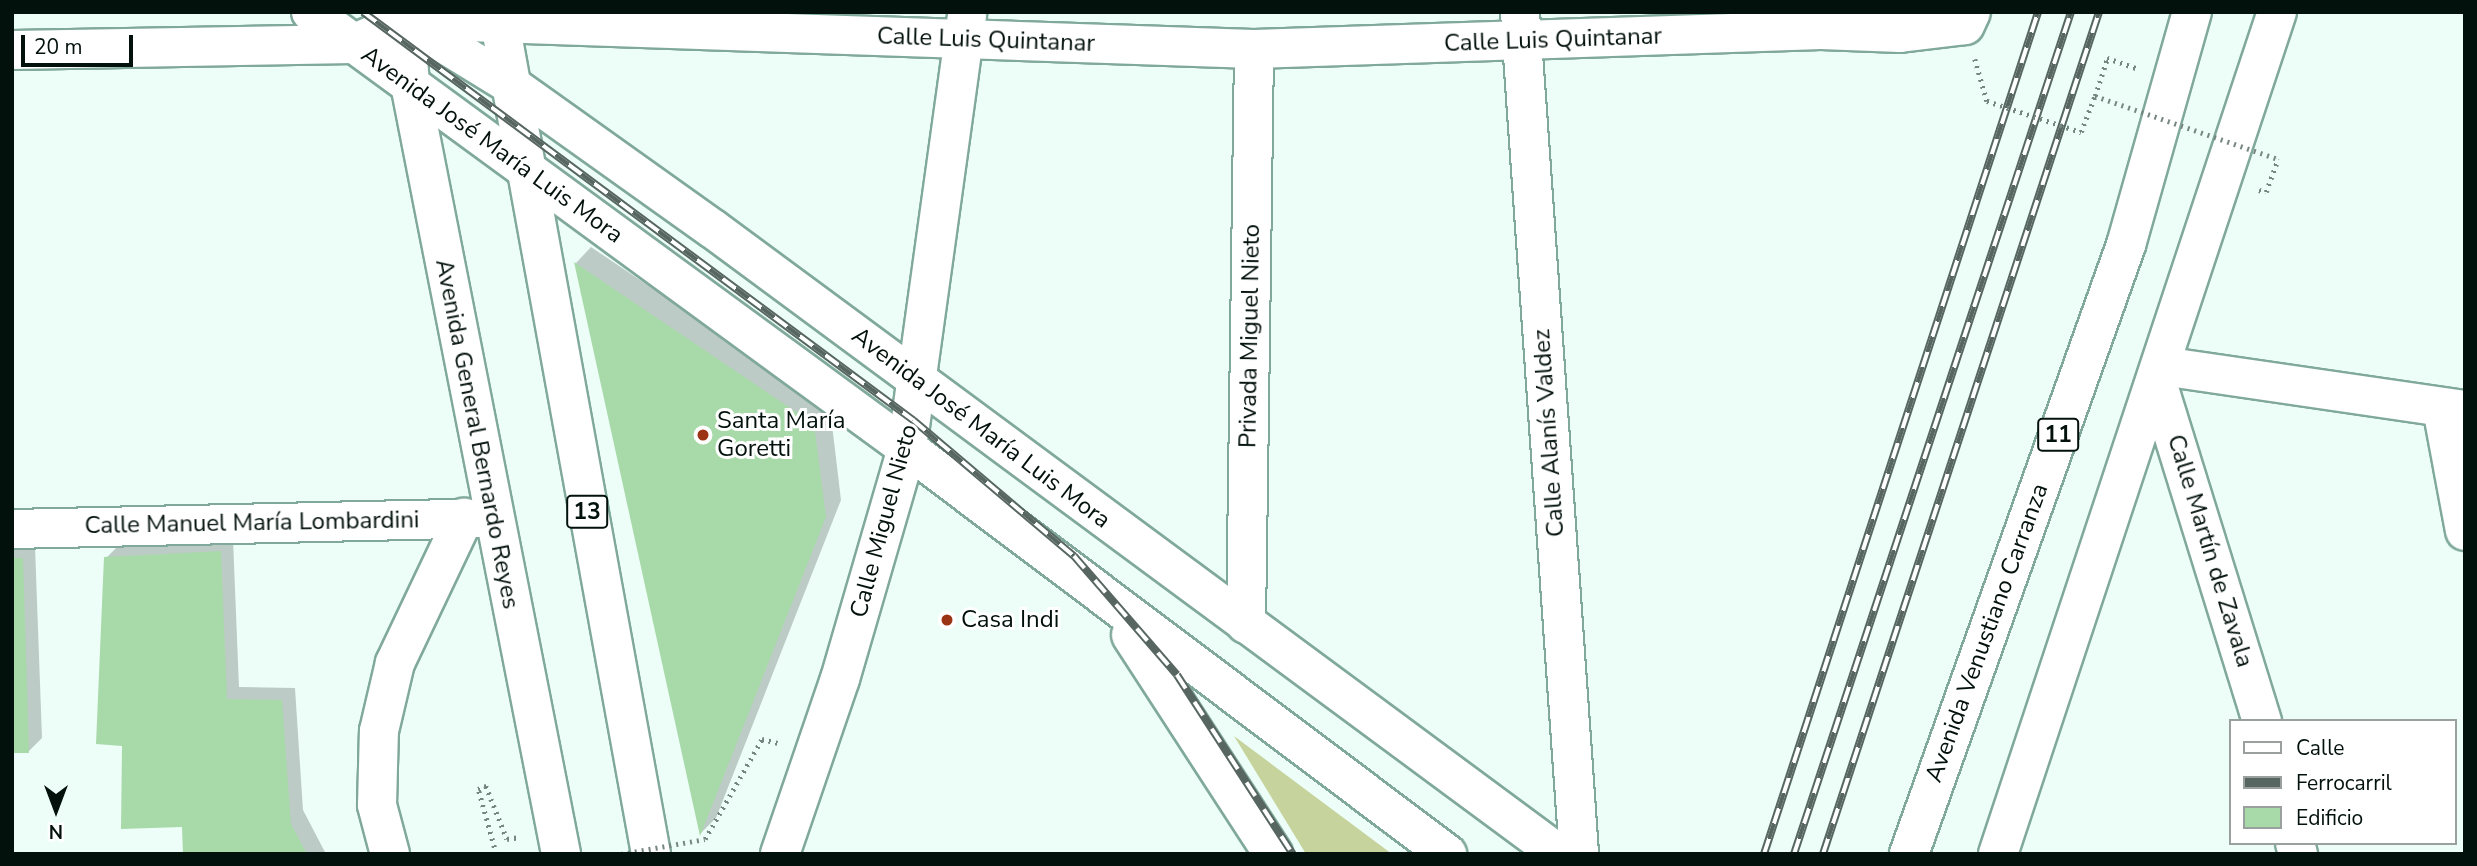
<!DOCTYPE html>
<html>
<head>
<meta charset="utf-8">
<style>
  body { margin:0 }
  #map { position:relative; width:2477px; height:866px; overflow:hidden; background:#edfef8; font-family:"Nunito Sans",sans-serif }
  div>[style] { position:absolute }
  .green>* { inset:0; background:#c7d39c }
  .shadow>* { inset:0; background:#0003 }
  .building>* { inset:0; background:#a8d9a9 }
  .path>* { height:4.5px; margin-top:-2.25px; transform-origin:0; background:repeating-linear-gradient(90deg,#758580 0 2px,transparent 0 7px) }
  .roads { filter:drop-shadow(2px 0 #80a99b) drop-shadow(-2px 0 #80a99b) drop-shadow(0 2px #80a99b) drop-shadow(0 -2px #80a99b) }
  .minor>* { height:38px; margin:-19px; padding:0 19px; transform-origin:19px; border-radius:19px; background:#fff }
  .major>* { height:38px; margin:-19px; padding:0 19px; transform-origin:19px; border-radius:19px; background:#fff }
  .rail>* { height:8px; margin-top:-4px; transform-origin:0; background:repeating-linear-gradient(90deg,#fff 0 16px,#576661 0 32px); box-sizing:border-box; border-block:2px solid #576661 }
  .path-bridge>* { height:4.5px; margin-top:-2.25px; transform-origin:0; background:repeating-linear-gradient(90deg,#758580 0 2px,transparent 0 7px) }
  .dots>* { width:19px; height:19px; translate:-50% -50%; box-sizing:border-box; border:4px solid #fff; border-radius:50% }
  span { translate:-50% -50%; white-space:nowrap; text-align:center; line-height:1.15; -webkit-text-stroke:6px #fff; paint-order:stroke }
  .shield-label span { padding:2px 5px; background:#fff; border:2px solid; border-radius:5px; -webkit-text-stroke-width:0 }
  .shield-label { font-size:23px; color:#03110d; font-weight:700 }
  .street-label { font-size:24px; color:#03110d }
  .poi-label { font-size:24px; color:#03110d }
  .left { translate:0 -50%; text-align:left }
  .frame { position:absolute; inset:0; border:14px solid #03110d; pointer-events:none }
  .legend { position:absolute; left:2229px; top:719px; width:228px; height:126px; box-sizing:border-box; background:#fff; border:2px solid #9aa09e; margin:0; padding:9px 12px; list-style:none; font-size:21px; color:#03110d }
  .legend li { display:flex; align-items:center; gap:14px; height:35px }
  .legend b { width:35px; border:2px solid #9aa09e }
  .north { position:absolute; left:21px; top:775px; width:70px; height:70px; -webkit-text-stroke:5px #fff; paint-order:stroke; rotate:180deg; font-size:19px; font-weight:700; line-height:28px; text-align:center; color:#03110d }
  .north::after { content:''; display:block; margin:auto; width:24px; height:32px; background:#03110d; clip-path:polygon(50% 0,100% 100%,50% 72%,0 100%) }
  .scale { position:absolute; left:21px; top:35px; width:112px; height:32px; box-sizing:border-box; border:4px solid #03110d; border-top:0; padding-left:9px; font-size:21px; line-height:24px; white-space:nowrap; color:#03110d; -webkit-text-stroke:5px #fff; paint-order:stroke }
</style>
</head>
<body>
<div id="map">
  <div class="green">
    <i style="clip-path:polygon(1234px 736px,1392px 854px,1306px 854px)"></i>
  </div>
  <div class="shadow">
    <i style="clip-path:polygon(591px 247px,830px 408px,841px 500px,716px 818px,701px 833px,576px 263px)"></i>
    <i style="clip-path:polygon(233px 539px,239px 687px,295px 688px,303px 810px,326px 854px,185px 854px,184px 825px,124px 745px,106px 558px,119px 545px)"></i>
    <i style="clip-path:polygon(12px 546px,35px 546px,42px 738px,29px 751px,12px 751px)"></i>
  </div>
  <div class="building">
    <i style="clip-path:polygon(574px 262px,814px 424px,826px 517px,700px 836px)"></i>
    <i style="clip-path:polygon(221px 551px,227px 699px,282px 700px,291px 824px,307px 854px,183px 854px,182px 827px,121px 829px,122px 746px,96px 744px,104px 557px)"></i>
    <i style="clip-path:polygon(12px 558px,23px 558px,29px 753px,12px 753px)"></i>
  </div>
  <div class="path">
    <i style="left:1975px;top:59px;width:44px;rotate:74.1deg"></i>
    <i style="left:2095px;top:96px;width:40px;rotate:-72deg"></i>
    <i style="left:2107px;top:58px;width:31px;rotate:19deg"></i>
    <i style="left:2259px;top:190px;width:7px;rotate:16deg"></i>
    <i style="left:2266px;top:192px;width:35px;rotate:-70deg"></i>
    <i style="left:705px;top:839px;width:115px;rotate:-60.3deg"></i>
    <i style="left:762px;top:739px;width:16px;rotate:14deg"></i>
    <i style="left:496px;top:854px;width:67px;rotate:-105.5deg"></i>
    <i style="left:478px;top:789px;width:9px;rotate:-21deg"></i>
    <i style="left:486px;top:786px;width:57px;rotate:68.4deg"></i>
    <i style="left:507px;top:839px;width:13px;rotate:-9deg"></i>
  </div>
  <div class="roads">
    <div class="minor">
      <i style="left:311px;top:12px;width:738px;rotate:36.19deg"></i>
      <i style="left:907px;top:448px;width:676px;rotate:36.94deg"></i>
      <i style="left:1520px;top:12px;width:844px;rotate:85.99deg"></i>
      <i style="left:409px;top:22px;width:116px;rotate:31.6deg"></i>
      <i style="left:508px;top:83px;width:252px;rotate:35.5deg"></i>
      <i style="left:713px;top:229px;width:1052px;rotate:36.46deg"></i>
      <i style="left:12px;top:50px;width:341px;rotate:-1deg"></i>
      <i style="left:353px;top:44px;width:58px;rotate:-24.4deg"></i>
      <i style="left:406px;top:20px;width:848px;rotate:1.96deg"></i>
      <i style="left:1254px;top:49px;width:567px;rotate:-1.92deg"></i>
      <i style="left:1821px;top:30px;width:79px;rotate:2.2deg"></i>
      <i style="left:1900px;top:33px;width:65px;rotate:-7deg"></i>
      <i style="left:1965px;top:25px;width:14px;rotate:-65deg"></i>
      <i style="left:2162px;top:366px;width:306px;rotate:8.3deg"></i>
      <i style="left:2157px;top:382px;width:355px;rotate:72.8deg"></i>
      <i style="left:2442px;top:408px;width:125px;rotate:79.4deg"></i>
      <i style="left:12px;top:529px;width:480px;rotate:-1.3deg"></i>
      <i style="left:1246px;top:624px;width:575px;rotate:-89.2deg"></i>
      <i style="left:1131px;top:635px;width:261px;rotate:57deg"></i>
      <i style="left:2295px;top:843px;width:11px;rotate:75deg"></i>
      <i style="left:390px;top:854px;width:51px;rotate:-104.9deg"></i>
      <i style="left:377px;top:805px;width:74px;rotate:-88.5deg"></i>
      <i style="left:379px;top:731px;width:70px;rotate:-76.8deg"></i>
      <i style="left:395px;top:663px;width:161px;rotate:-64.6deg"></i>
      <i style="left:780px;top:854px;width:185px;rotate:-71.1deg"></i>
      <i style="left:840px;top:679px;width:241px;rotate:-73.8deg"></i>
      <i style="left:907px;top:448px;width:438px;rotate:-82.1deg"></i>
    </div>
    <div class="major">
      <i style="left:404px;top:12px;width:72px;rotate:85.2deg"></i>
      <i style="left:410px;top:84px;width:785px;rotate:78.9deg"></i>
      <i style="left:498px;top:12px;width:856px;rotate:79.7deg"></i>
      <i style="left:1909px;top:854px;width:647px;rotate:-70.39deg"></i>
      <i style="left:2126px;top:245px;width:242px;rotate:-74.2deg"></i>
      <i style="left:1998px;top:854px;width:887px;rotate:-71.67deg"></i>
    </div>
  </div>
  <div class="rail">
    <i style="left:363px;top:12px;width:685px;rotate:36.57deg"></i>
    <i style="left:913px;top:420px;width:211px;rotate:40.2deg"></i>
    <i style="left:1074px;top:556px;width:157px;rotate:49.1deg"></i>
    <i style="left:1177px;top:675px;width:213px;rotate:57.1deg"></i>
    <i style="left:1764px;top:854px;width:885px;rotate:-71.97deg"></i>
    <i style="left:1794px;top:854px;width:886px;rotate:-71.79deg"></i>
    <i style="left:1823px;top:854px;width:886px;rotate:-71.85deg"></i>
  </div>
  <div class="path-bridge">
    <i style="left:1987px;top:101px;width:99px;rotate:18.3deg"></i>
    <i style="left:2081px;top:132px;width:39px;rotate:-69deg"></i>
    <i style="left:2095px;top:96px;width:194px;rotate:19deg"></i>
    <i style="left:621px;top:854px;width:85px;rotate:-10.1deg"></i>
  </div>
  <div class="dots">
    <i style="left:703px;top:435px;background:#9b3414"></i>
    <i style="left:947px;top:620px;background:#9b3414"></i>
  </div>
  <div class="shield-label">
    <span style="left:2058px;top:435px">11</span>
    <span style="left:587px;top:512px">13</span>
  </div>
  <div class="street-label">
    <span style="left:986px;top:40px;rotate:2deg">Calle Luis Quintanar</span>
    <span style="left:1553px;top:40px;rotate:-2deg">Calle Luis Quintanar</span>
    <span style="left:492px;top:145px;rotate:36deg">Avenida José María Luis Mora</span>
    <span style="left:1250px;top:336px;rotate:-89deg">Privada Miguel Nieto</span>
    <span style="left:981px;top:428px;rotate:37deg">Avenida José María Luis Mora</span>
    <span style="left:1549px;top:433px;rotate:-94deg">Calle Alanís Valdez</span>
    <span style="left:477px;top:434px;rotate:79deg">Avenida General Bernardo Reyes</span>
    <span style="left:884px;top:521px;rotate:-75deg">Calle Miguel Nieto</span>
    <span style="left:252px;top:523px;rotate:-1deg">Calle Manuel María Lombardini</span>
    <span style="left:2210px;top:551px;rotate:73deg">Calle Martín de Zavala</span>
    <span style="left:1987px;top:633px;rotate:-70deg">Avenida Venustiano Carranza</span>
  </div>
  <div class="poi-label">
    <span class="left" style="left:717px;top:435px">Santa María<br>Goretti</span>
    <span class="left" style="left:961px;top:620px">Casa Indi</span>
  </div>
  <div class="frame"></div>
  <ul class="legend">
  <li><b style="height:9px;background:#fff"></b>Calle</li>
  <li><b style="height:9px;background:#576661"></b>Ferrocarril</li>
  <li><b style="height:19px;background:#a8d9a9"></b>Edificio</li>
  </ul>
  <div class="north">N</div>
  <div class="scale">20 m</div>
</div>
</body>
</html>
